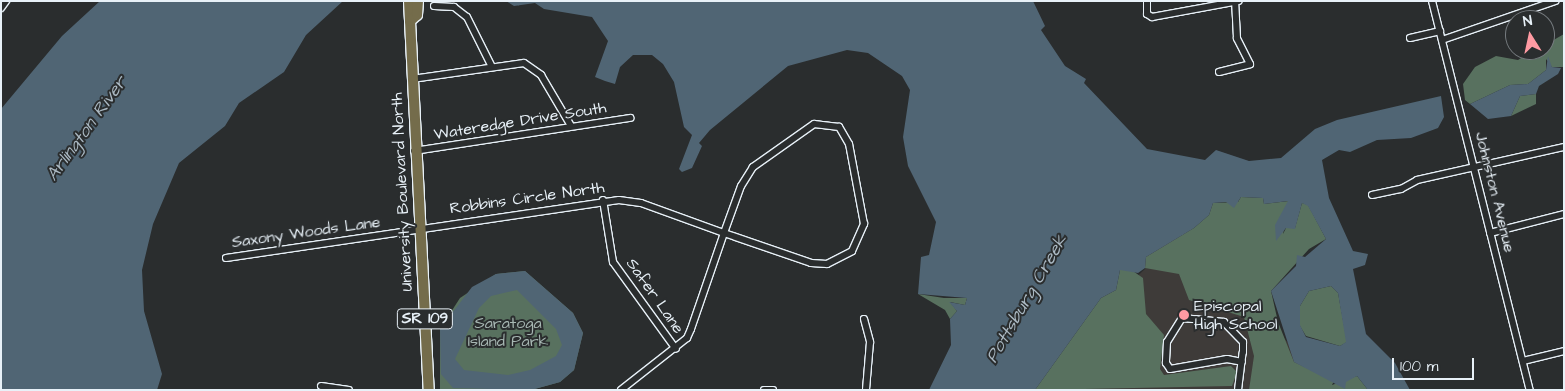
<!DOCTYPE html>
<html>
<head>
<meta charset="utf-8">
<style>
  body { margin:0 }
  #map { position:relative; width:1565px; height:391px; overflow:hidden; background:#2a2d2e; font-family:"Architects Daughter",sans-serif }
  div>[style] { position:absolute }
  .built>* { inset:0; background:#3e3b39 }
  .green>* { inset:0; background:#58715f }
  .water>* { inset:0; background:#506574 }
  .roads { filter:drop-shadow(1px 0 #e8f1f8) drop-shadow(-1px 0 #e8f1f8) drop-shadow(0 1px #e8f1f8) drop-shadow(0 -1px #e8f1f8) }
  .street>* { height:6px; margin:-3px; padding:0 3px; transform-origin:3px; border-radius:3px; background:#2a2d2e }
  .primary>* { height:10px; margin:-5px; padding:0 5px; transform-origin:5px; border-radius:5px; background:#746c4b }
  .dots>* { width:14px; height:14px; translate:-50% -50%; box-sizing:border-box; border:2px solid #2a2d2e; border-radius:50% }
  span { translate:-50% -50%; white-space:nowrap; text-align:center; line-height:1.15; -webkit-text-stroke:4px #2a2d2e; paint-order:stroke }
  .shield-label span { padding:1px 4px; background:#2a2d2e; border:1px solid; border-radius:4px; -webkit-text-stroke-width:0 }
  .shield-label { font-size:15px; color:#e8f1f8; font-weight:700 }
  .street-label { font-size:16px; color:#e8f1f8 }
  .poi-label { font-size:16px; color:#e8f1f8 }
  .left { translate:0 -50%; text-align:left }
  .park-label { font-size:16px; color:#a7b7b3 }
  .water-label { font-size:18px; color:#abb9c3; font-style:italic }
  .frame { position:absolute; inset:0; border:2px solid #e8f1f8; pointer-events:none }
  .north { position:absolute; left:1505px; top:10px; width:50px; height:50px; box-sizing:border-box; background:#2a2d2e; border:1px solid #767b7f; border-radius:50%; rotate:350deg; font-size:14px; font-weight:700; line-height:20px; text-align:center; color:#e8f1f8 }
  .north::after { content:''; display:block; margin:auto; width:18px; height:22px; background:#ff9aa2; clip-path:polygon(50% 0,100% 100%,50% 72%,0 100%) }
  .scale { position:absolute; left:1392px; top:358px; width:82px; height:22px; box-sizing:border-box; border:2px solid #e8f1f8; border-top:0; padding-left:6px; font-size:15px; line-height:18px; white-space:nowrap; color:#e8f1f8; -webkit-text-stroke:4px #2a2d2e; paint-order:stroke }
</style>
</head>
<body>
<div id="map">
  <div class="built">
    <i style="clip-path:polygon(1193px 228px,1327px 390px,1035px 390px,1085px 325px,1145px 269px,1146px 257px)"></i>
  </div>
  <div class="green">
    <i style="clip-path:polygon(1564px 34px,1564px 67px,1552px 67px,1546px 59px,1546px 70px,1528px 84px,1510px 85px,1470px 104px,1465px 100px,1463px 84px,1475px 67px,1496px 56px,1518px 60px,1534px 50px,1545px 50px,1545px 45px)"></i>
    <i style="clip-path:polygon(1536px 94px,1536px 104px,1511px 116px,1520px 96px)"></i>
    <i style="clip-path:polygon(1241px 197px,1263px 198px,1264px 204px,1289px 201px,1283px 234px,1286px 228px,1295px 228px,1302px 203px,1308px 205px,1326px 239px,1309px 249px,1271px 291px,1278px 322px,1294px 362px,1334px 381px,1332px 385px,1357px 376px,1368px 390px,1249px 390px,1254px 356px,1244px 317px,1189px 300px,1179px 274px,1145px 268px,1146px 257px,1194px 228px,1209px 215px,1213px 203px,1238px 202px)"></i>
    <i style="clip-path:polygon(1130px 269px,1143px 278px,1146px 314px,1164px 335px,1160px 369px,1164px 375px,1231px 366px,1237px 372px,1232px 386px,1035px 390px,1101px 298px,1116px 290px,1120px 270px)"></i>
    <i style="clip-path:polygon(525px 271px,573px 313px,583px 333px,574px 370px,560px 382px,531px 390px,440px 390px,440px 329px,460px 298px,496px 274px)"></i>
    <i style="clip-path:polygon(1331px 286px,1338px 293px,1347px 342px,1340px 346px,1306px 336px,1300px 326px,1300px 306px,1309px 291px)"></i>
    <i style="clip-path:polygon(918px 294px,944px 298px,967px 298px,965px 305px,950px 302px,957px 311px,950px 319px,945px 310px)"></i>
  </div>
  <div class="water">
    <i style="clip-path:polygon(100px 1px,343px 1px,306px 35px,284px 72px,239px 103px,225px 126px,179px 163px,153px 224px,142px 270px,144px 311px,162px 374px,157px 390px,1px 390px,1px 109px,62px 36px)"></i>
    <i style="clip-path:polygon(evenodd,506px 1px,1033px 1px,1045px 26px,1041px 30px,1065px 66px,1086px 79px,1084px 83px,1147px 149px,1205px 160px,1216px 150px,1249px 161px,1281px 158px,1315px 129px,1337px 120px,1441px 96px,1444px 117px,1438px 128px,1411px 138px,1377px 140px,1350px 152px,1339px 150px,1322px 160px,1329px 198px,1353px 251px,1368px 254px,1365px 265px,1353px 269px,1366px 334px,1395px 363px,1410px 390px,1368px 390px,1357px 376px,1346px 382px,1345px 389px,1294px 362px,1271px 291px,1296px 266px,1297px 255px,1305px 257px,1326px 239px,1308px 206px,1302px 203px,1295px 229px,1286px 228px,1276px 241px,1275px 225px,1288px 201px,1264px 204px,1263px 198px,1241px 197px,1234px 208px,1226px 202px,1213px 203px,1209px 215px,1194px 228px,1146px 257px,1145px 268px,1138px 273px,1120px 270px,1116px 290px,1101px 298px,1035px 390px,929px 390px,951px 345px,950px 319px,957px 311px,949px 302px,965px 305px,967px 298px,918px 294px,921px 257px,929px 255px,936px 222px,908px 166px,903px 137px,910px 90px,902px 76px,868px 53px,847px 50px,788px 66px,710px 130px,699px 143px,702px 146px,692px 168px,682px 172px,679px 169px,692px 135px,684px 127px,674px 82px,663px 64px,652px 55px,633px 55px,620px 67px,615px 84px,605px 81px,595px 77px,608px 41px,592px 17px,544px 9px,535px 3px,514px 6px,506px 1px,1331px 286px,1338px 293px,1346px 342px,1340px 346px,1306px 337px,1300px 325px,1300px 306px,1309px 291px,1331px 286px)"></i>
    <i style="clip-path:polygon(1548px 56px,1552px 67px,1561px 68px,1558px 74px,1539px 86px,1536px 94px,1520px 96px,1511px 116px,1488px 119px,1470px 104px,1510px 85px,1528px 84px,1546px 70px)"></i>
    <i style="clip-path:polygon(evenodd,525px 271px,573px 313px,583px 333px,574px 370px,560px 382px,531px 390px,453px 388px,441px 374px,440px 329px,472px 287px,496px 274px,525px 271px,517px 290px,556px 329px,562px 345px,556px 356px,530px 370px,508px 375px,464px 370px,455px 359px,479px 308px,491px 296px,517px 290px)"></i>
  </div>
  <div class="roads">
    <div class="street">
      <i style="left:1147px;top:1px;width:13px;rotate:90deg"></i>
      <i style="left:1147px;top:14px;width:6px;rotate:31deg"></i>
      <i style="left:1152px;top:17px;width:88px;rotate:-10.4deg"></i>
      <i style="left:1432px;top:1px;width:401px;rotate:75.9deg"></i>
      <i style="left:434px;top:6px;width:20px;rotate:3deg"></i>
      <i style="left:454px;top:7px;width:16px;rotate:38deg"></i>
      <i style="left:467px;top:17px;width:56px;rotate:63.4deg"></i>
      <i style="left:1px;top:8px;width:9px;rotate:-54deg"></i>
      <i style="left:1410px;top:38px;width:31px;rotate:-13deg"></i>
      <i style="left:1442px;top:40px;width:120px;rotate:-19deg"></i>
      <i style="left:1219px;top:72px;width:32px;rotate:-14deg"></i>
      <i style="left:1250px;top:64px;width:29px;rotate:-117deg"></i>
      <i style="left:1237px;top:38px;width:37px;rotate:-93deg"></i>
      <i style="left:412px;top:79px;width:113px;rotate:-8.1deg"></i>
      <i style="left:524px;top:63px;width:21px;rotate:35deg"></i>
      <i style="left:541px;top:75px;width:59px;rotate:59.5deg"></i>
      <i style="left:414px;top:151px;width:219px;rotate:-8.7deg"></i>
      <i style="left:1372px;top:195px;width:30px;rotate:-12deg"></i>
      <i style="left:1401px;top:189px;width:18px;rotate:-29deg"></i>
      <i style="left:1417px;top:180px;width:151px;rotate:-12.7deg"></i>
      <i style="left:603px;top:200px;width:63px;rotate:80.8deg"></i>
      <i style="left:613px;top:262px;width:107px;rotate:54.1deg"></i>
      <i style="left:1490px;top:233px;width:76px;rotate:-14.4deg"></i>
      <i style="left:226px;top:258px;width:397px;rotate:-8.4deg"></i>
      <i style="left:619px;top:200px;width:22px;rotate:8deg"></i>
      <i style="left:641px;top:203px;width:88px;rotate:19.9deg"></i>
      <i style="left:724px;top:233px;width:92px;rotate:19deg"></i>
      <i style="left:811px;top:263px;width:16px;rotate:4deg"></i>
      <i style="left:827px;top:264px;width:28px;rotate:-27deg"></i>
      <i style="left:852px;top:251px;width:30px;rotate:-66deg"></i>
      <i style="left:864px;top:224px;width:81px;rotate:-100.6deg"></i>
      <i style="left:849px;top:144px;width:20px;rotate:-120deg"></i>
      <i style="left:839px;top:127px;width:25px;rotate:-173deg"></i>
      <i style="left:814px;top:124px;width:75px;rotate:144.8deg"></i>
      <i style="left:753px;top:167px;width:22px;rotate:122deg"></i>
      <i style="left:741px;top:186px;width:50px;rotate:109.9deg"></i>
      <i style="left:724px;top:233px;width:102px;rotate:109deg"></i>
      <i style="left:691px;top:329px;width:10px;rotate:114deg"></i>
      <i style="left:687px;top:338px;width:84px;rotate:141.8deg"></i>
      <i style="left:864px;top:319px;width:24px;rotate:75deg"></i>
      <i style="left:870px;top:342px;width:48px;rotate:94.8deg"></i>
      <i style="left:1523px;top:361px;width:42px;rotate:-13.7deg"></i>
      <i style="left:321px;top:386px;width:28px;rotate:8deg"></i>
      <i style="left:764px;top:390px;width:9px"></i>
      <i style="left:1238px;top:390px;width:38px;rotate:-83deg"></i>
      <i style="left:1243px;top:352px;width:10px;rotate:-90deg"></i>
      <i style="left:1243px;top:342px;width:28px;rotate:-134deg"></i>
      <i style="left:1224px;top:322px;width:42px;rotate:-174.6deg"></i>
      <i style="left:1182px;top:318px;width:28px;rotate:122deg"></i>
      <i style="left:1167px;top:342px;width:21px;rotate:93deg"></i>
      <i style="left:1166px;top:363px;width:7px;rotate:56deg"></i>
      <i style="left:1170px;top:369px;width:58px;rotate:-10deg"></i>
      <i style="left:1227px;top:359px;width:15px;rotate:11deg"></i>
    </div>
    <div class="primary">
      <i style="left:409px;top:1px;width:390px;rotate:87.1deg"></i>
      <i style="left:410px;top:21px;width:9px;rotate:-41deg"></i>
      <i style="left:417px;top:15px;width:14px;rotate:-86deg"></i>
    </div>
  </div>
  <div class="dots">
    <i style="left:1184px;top:315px;background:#ff9aa2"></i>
  </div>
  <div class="shield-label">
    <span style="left:425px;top:319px">SR 109</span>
  </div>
  <div class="street-label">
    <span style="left:520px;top:121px;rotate:-9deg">Wateredge Drive South</span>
    <span style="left:402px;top:192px;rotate:-93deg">University Boulevard North</span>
    <span style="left:1495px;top:192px;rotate:76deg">Johnston Avenue</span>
    <span style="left:527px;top:198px;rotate:-8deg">Robbins Circle North</span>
    <span style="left:306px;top:232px;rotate:-8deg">Saxony Woods Lane</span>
    <span style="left:655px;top:296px;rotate:55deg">Safer Lane</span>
  </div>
  <div class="poi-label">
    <span class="left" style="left:1194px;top:315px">Episcopal<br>High School</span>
  </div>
  <div class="park-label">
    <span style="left:508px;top:332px">Saratoga<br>Island Park</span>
  </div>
  <div class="water-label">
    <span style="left:87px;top:129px;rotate:-54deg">Arlington River</span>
    <span style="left:1027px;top:299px;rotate:-60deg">Pottsburg Creek</span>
  </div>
  <div class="frame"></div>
  <div class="north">N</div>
  <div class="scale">100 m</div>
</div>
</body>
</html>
